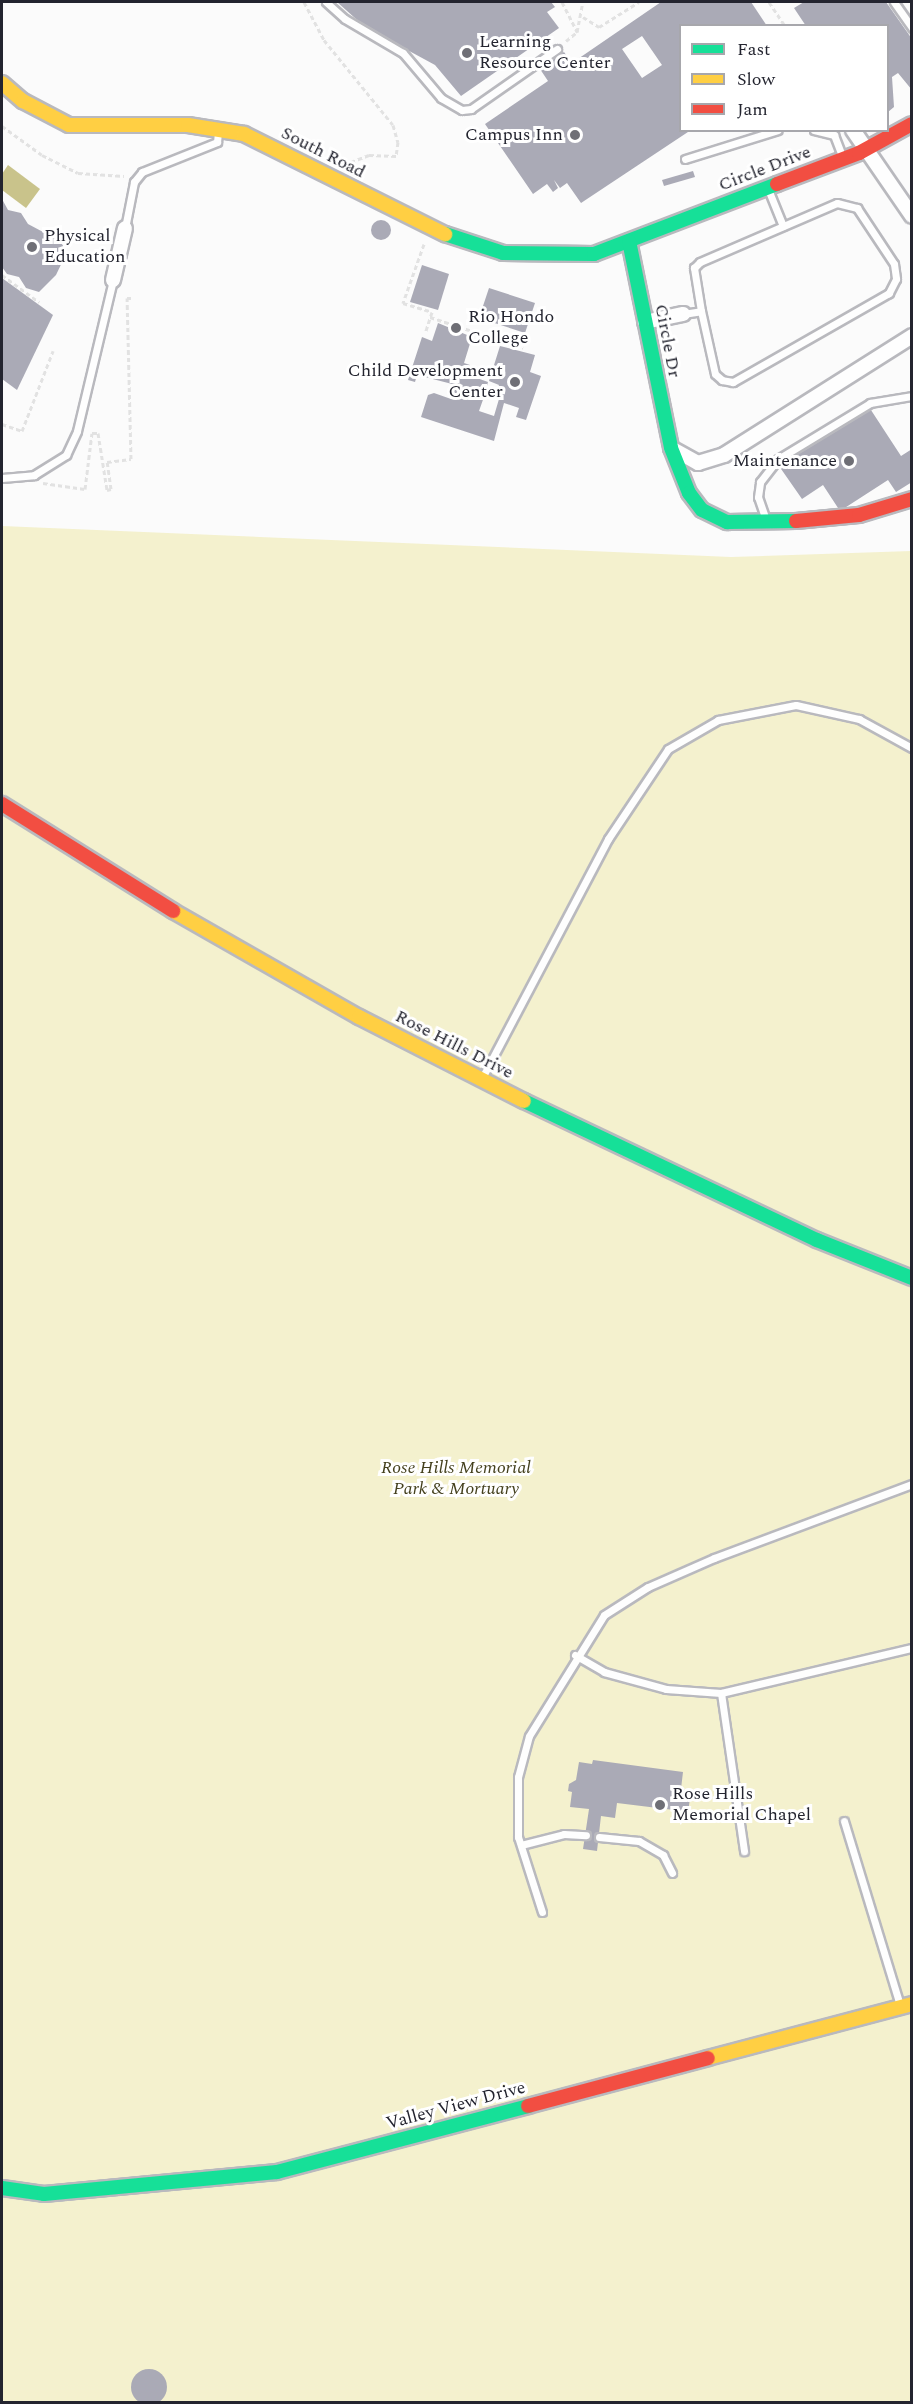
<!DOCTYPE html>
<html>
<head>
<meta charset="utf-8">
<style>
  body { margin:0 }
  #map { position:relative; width:913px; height:2404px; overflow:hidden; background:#fbfbfb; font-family:Spectral,serif }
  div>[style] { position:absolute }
  .green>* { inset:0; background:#f4f1ce }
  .water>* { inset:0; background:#c9c38b }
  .building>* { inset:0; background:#aaaab6 }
  .round { border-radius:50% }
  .path>* { height:3px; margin-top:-1.5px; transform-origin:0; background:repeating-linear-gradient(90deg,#e2e2e2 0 4.5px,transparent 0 7.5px) }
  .roads { filter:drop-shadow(2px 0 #b9b9be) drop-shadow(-2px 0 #b9b9be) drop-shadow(0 2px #b9b9be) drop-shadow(0 -2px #b9b9be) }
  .lane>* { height:7px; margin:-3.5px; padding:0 3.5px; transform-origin:3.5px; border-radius:3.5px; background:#fefefe }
  .street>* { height:14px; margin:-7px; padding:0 7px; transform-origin:7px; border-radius:7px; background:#fefefe }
  .fast>* { height:14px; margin:-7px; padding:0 7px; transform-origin:7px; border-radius:7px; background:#16e098 }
  .slow>* { height:14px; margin:-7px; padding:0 7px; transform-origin:7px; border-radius:7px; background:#ffcf43 }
  .jam>* { height:14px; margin:-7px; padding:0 7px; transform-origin:7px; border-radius:7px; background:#f24e42 }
  .dots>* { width:16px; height:16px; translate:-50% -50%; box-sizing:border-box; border:3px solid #fff; border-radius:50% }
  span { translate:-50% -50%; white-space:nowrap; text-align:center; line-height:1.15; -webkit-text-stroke:6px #fff; paint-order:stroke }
  .poi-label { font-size:18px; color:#23242f }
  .left { translate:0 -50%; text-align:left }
  .right { translate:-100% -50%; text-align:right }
  .street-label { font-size:18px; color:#23242f }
  .park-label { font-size:18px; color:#44401d; font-style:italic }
  .frame { position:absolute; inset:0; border:3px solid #23242f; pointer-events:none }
  .legend { position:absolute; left:679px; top:24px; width:210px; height:108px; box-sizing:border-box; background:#fff; border:2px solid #a7a7ac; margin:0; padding:8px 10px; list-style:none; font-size:18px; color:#23242f }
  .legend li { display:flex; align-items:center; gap:12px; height:30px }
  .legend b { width:30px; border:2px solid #a7a7ac }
</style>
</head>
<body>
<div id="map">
  <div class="green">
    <i style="clip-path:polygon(2px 526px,731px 557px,911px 551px,911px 2402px,2px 2402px)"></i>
  </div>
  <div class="water">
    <i style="clip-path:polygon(8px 165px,40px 189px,26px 208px,2px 190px,2px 174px)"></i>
  </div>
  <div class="building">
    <i style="clip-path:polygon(337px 2px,551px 2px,555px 7px,547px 12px,559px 28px,461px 96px,435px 65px,365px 27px)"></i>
    <i style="clip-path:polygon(evenodd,661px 2px,751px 2px,767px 26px,680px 26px,680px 130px,691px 130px,581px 203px,567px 183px,560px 188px,554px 180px,558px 188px,553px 192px,547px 184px,533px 194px,485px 124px,548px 81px,540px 69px,564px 52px,572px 63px,661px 2px,642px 36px,662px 65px,642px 78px,622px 49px,642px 36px)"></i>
    <i style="clip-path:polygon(804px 2px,886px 2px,912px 39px,912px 90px,898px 73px,892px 77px,894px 107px,888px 112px,888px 26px,806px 26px,794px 8px)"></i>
    <i style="clip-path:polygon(693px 171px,695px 177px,664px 186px,662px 180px)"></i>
    <i style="clip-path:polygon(2px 199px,8px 210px,21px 213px,28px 224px,60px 241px,67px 252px,56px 275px,39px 292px,26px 288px,19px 277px,7px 274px,2px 267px)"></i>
    <i class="round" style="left:371px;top:220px;width:20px;height:20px"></i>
    <i style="clip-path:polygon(422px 265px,449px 274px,438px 310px,410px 302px)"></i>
    <i style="clip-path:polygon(2px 278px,53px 315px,17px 390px,2px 379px)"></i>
    <i style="clip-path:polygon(489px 288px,535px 303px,525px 333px,479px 318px)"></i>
    <i style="clip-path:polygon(evenodd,438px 323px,472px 337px,464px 363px,470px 365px,467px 374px,453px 369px,450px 377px,457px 379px,460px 372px,488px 382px,486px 389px,497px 392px,499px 385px,489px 381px,500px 346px,535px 355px,530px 372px,541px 376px,526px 420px,516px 417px,519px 408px,504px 403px,494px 441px,421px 417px,428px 395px,434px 393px,451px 399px,456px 385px,417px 375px,415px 382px,408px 380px,422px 337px,432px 341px,438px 323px,485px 394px,499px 399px,494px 416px,479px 411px,485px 394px)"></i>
    <i style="clip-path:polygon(869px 407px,901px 456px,912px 449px,912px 482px,896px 492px,888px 480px,840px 511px,823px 485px,802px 499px,779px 466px)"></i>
    <i style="clip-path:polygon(593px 1760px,683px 1772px,681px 1789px,691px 1790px,687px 1821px,673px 1819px,674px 1810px,617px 1803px,615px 1818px,601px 1816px,597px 1851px,583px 1849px,589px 1809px,570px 1807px,572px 1792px,568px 1791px,569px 1784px,576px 1780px,579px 1762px,592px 1764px)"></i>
    <i class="round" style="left:131px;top:2369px;width:36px;height:36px"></i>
  </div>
  <div class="path">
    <i style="left:304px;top:2px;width:43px;rotate:62.2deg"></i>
    <i style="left:324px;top:40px;width:109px;rotate:50.9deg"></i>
    <i style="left:393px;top:125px;width:18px;rotate:74deg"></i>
    <i style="left:398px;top:142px;width:14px;rotate:98deg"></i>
    <i style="left:396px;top:156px;width:27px;rotate:-178deg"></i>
    <i style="left:369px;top:155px;width:26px;rotate:159deg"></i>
    <i style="left:562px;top:2px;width:34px;rotate:63deg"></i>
    <i style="left:769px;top:2px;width:29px;rotate:56deg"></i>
    <i style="left:583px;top:17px;width:19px;rotate:32deg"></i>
    <i style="left:599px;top:27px;width:47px;rotate:-32deg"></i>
    <i style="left:566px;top:41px;width:14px;rotate:-39deg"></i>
    <i style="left:577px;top:32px;width:31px;rotate:-79deg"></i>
    <i style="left:2px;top:126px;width:49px;rotate:35.9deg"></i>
    <i style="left:42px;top:155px;width:40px;rotate:26.6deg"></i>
    <i style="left:78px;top:173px;width:46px;rotate:3.7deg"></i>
    <i style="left:424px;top:244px;width:63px;rotate:109.6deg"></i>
    <i style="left:403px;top:303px;width:30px;rotate:17deg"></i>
    <i style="left:432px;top:312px;width:22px;rotate:108deg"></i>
    <i style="left:2px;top:275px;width:46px;rotate:36.1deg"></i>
    <i style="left:430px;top:317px;width:98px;rotate:18.4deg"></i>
    <i style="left:2px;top:424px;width:21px;rotate:19deg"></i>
    <i style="left:22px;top:431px;width:86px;rotate:-68.8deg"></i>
    <i style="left:43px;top:483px;width:42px;rotate:8.1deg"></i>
    <i style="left:85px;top:489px;width:56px;rotate:-82.9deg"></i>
    <i style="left:92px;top:433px;width:6px"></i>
    <i style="left:98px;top:433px;width:58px;rotate:81deg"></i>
    <i style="left:107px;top:490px;width:4px;rotate:-14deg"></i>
    <i style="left:111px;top:489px;width:27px;rotate:-98deg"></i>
    <i style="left:107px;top:462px;width:24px;rotate:-7deg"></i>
    <i style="left:131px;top:459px;width:161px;rotate:-91.4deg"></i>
    <i style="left:127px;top:298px;width:4px"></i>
  </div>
  <div class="roads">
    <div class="lane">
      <i style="left:326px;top:2px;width:25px;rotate:42deg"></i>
      <i style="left:345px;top:19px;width:67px;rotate:30.4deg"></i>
      <i style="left:403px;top:53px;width:59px;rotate:49.8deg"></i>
      <i style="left:441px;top:98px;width:24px;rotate:30deg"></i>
      <i style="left:462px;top:110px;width:9px;rotate:-6deg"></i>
      <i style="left:471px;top:109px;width:105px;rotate:-34.9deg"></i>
      <i style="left:894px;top:2px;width:32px;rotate:55deg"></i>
      <i style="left:814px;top:130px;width:21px;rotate:14deg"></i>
      <i style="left:834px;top:135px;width:25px;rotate:69deg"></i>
      <i style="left:685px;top:159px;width:97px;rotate:-17.3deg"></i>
      <i style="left:768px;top:189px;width:40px;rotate:68deg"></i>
      <i style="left:125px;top:228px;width:47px;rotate:-78.9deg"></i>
      <i style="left:134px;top:182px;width:13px;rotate:-51deg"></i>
      <i style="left:142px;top:172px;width:81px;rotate:-21.8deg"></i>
      <i style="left:217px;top:142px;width:9px;rotate:-84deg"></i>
      <i style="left:683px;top:314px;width:18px;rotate:-9deg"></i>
      <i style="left:701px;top:311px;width:44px;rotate:-99.2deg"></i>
      <i style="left:694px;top:268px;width:8px;rotate:-45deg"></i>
      <i style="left:700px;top:262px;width:149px;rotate:-23.3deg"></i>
      <i style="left:837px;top:203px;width:21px;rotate:14deg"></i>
      <i style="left:857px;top:208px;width:67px;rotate:56.5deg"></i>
      <i style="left:894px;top:264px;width:15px;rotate:82deg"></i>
      <i style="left:896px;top:279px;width:16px;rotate:117deg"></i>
      <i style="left:889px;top:293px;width:180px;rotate:150.3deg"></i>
      <i style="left:733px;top:382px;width:11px;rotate:-170deg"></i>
      <i style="left:722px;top:380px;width:9px;rotate:-139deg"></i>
      <i style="left:715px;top:374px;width:65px;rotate:-102.5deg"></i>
      <i style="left:2px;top:478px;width:32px;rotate:-5deg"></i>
      <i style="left:34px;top:475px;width:38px;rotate:-32deg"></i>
      <i style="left:66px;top:455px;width:26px;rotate:-65deg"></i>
      <i style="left:77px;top:431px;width:155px;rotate:-76.6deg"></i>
      <i style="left:766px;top:520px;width:24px;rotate:-109deg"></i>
      <i style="left:758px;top:497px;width:15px;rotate:-82deg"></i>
      <i style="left:760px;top:482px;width:29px;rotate:-52deg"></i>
      <i style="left:778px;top:459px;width:108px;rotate:-31.3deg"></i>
      <i style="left:870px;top:403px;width:43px;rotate:-9.5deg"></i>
      <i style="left:482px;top:1078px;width:270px;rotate:-62.2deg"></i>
      <i style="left:608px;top:839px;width:108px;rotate:-56.3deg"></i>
      <i style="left:668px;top:749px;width:58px;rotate:-30.1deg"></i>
      <i style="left:718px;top:720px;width:79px;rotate:-10.9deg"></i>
      <i style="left:796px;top:705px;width:65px;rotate:12.5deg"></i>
      <i style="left:859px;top:719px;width:60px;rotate:28.7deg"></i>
      <i style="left:575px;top:1655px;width:34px;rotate:30deg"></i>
      <i style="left:604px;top:1672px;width:64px;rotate:15.3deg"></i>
      <i style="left:666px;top:1689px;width:55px;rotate:4.2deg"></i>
      <i style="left:721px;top:1693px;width:196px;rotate:-13.3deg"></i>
      <i style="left:721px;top:1693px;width:160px;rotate:81.7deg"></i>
      <i style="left:844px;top:1821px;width:192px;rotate:73.1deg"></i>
      <i style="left:599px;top:1837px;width:40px;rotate:5.7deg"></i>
      <i style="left:639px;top:1841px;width:28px;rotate:30deg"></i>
      <i style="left:663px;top:1855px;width:20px;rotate:63deg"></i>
      <i style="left:521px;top:1845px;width:44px;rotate:-14.3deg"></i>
      <i style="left:564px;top:1834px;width:22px;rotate:3deg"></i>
      <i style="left:542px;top:1912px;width:79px;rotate:-107.7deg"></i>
      <i style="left:518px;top:1837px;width:60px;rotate:-90deg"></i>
      <i style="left:518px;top:1777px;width:42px;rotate:-75deg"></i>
      <i style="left:529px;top:1736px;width:142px;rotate:-58.2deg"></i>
      <i style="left:604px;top:1615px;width:52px;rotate:-32.5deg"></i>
      <i style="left:648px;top:1587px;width:72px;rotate:-23.7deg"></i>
      <i style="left:714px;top:1558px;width:211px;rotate:-20.5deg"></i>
    </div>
    <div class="street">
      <i style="left:853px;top:130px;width:104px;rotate:55.5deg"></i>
      <i style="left:113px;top:280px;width:53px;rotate:-77deg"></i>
      <i style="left:645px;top:322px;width:39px;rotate:-12deg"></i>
      <i style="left:671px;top:448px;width:31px;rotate:29deg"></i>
      <i style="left:698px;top:463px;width:27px;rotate:-17deg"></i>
      <i style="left:724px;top:455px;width:222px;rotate:-32.3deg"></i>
    </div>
    <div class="fast">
      <i style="left:445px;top:234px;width:61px;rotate:18.1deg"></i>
      <i style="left:503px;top:253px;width:91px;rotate:0.6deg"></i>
      <i style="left:594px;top:254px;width:196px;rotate:-20.9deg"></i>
      <i style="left:629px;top:241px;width:211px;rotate:78.5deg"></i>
      <i style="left:671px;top:448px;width:48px;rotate:68.2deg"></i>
      <i style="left:689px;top:493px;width:21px;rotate:53deg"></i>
      <i style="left:702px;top:510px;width:28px;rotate:26deg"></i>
      <i style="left:727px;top:522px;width:69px;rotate:-0.8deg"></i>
      <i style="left:524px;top:1101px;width:324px;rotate:25.4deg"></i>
      <i style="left:817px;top:1240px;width:102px;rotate:21.8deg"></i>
      <i style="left:2px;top:2188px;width:42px;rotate:8.1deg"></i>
      <i style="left:44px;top:2194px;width:234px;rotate:-5.4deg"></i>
      <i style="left:277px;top:2172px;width:260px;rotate:-14.7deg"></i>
    </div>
    <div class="slow">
      <i style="left:2px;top:83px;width:28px;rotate:41deg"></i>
      <i style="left:23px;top:101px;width:52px;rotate:27.6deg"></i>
      <i style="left:69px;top:125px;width:119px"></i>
      <i style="left:188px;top:125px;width:57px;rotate:9.1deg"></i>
      <i style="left:244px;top:134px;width:225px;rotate:26.5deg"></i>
      <i style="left:173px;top:911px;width:214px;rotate:29.7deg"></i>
      <i style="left:359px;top:1017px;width:185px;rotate:27deg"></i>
      <i style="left:708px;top:2058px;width:211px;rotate:-14.8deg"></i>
    </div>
    <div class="jam">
      <i style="left:777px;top:184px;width:88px;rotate:-20.7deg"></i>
      <i style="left:859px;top:153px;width:60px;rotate:-28.7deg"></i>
      <i style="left:796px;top:521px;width:63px;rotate:-5.4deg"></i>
      <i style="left:859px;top:515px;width:55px;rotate:-16.8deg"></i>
      <i style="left:2px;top:804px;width:202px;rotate:32deg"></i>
      <i style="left:528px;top:2106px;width:186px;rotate:-14.9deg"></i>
    </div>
  </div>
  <div class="dots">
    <i style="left:467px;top:53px;background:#6f6f76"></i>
    <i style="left:575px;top:135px;background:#6f6f76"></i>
    <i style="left:32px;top:247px;background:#6f6f76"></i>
    <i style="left:456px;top:328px;background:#6f6f76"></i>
    <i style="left:515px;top:382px;background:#6f6f76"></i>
    <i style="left:849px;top:461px;background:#6f6f76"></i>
    <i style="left:660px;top:1805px;background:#6f6f76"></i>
  </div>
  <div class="poi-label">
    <span class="left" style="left:479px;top:53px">Learning<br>Resource Center</span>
    <span class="right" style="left:563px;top:135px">Campus Inn</span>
    <span class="left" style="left:44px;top:247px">Physical<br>Education</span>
    <span class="left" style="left:468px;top:328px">Rio Hondo<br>College</span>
    <span class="right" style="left:503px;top:382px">Child Development<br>Center</span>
    <span class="right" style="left:837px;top:461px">Maintenance</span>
    <span class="left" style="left:672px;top:1805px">Rose Hills<br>Memorial Chapel</span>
  </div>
  <div class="street-label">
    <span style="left:323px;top:153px;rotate:27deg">South Road</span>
    <span style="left:765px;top:169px;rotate:-21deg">Circle Drive</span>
    <span style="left:667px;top:341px;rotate:79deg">Circle Dr</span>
    <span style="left:454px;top:1045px;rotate:27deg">Rose Hills Drive</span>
    <span style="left:456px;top:2106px;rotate:-15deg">Valley View Drive</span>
  </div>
  <div class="park-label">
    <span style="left:456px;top:1479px">Rose Hills Memorial<br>Park &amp; Mortuary</span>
  </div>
  <div class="frame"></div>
  <ul class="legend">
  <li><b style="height:8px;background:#16e098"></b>Fast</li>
  <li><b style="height:8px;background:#ffcf43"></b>Slow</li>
  <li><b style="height:8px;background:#f24e42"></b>Jam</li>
  </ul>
</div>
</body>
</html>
